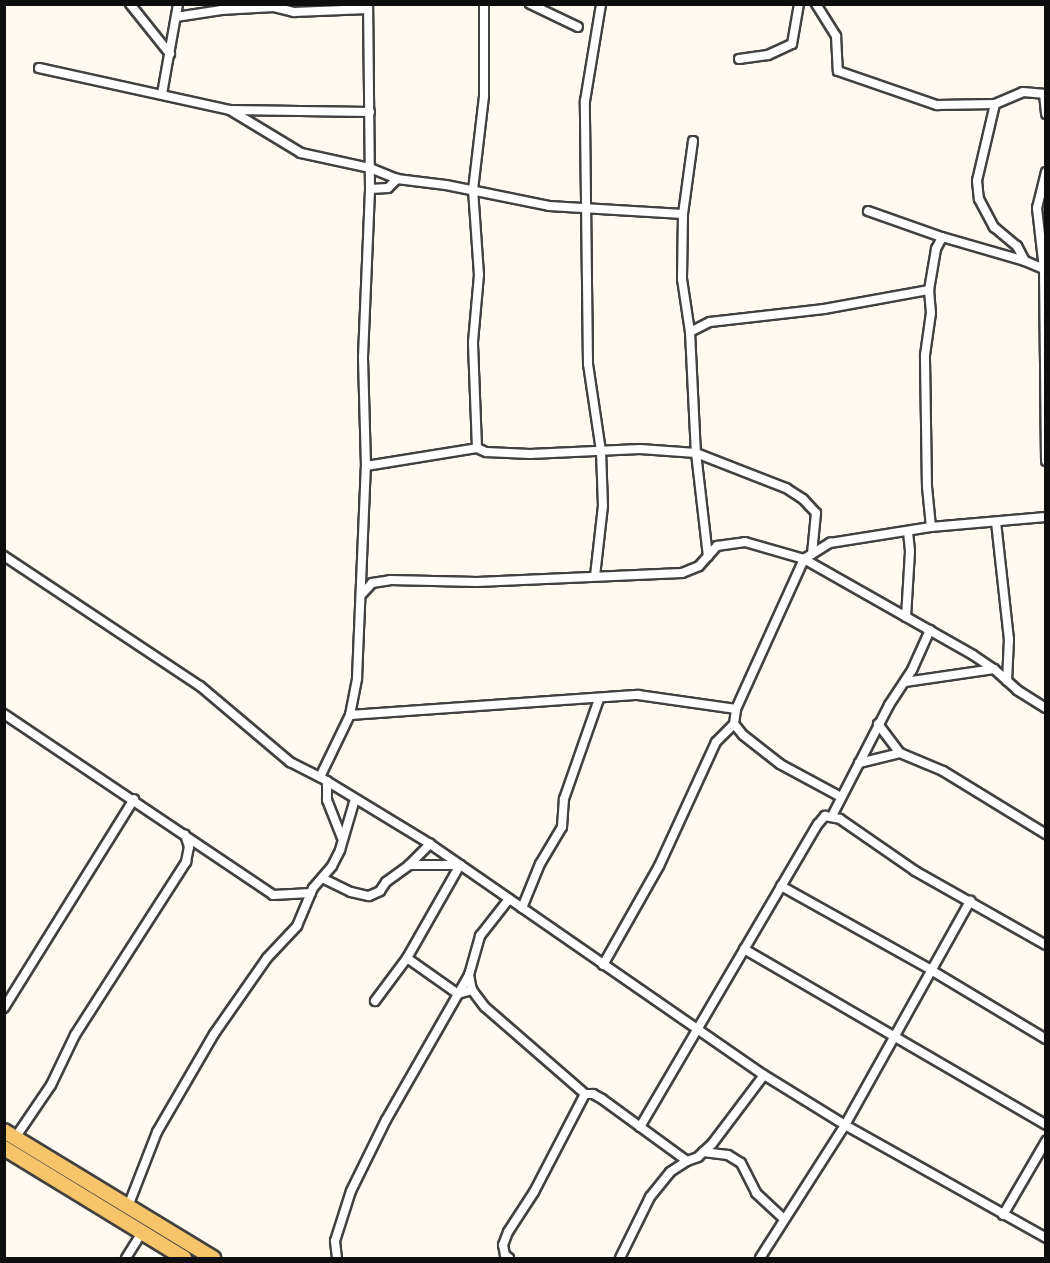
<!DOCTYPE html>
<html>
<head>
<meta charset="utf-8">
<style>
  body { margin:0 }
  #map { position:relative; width:1050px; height:1263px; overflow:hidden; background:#fffaf0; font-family:"Roboto Serif",serif }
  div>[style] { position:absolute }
  .roads { filter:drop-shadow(2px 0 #414141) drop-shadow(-2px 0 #414141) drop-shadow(0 2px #414141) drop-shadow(0 -2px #414141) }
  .street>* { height:8px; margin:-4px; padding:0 4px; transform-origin:4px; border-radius:4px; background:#fff }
  .primary>* { height:14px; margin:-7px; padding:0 7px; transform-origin:7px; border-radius:7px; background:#f6c469 }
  span { translate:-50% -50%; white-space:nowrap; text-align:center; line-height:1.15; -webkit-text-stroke:6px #fff; paint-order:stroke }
  .frame { position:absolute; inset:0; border:6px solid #0e0e0e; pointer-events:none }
</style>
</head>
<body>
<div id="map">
  <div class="roads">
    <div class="street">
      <i style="left:130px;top:4px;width:64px;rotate:51.3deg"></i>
      <i style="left:530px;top:4px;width:53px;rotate:25.6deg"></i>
      <i style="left:816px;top:4px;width:38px;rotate:58deg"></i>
      <i style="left:836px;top:36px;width:35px;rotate:87deg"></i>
      <i style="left:838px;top:71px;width:105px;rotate:19deg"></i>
      <i style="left:937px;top:105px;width:58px;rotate:-1deg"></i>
      <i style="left:995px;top:104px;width:30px;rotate:-23deg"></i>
      <i style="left:1023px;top:92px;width:23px;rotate:5deg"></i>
      <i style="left:176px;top:17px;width:46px;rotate:-8.8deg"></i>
      <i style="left:221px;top:10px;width:53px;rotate:-3.2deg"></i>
      <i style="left:274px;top:7px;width:21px;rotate:14deg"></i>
      <i style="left:294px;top:12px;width:74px;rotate:-2.3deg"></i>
      <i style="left:739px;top:59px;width:29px;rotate:-8deg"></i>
      <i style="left:768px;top:55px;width:26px;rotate:-25deg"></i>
      <i style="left:792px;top:44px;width:41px;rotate:-80.1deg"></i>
      <i style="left:39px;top:68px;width:196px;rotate:12.4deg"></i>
      <i style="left:230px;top:110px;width:140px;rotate:0.8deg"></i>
      <i style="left:162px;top:94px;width:91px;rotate:-79.9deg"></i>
      <i style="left:1044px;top:94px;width:20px;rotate:84deg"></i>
      <i style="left:995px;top:104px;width:79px;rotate:103.2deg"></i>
      <i style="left:977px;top:181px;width:18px;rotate:84deg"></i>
      <i style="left:979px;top:199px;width:32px;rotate:62deg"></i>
      <i style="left:994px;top:227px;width:30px;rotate:40deg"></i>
      <i style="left:1017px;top:246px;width:17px;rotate:62deg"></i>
      <i style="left:230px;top:110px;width:83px;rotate:31.2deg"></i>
      <i style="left:301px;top:153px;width:71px;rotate:12.3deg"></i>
      <i style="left:370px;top:168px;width:29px;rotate:22deg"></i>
      <i style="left:397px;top:179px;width:49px;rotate:7deg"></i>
      <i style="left:446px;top:185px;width:105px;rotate:11.5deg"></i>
      <i style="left:549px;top:206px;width:134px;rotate:3.4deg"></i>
      <i style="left:693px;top:141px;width:74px;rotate:97.8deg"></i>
      <i style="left:683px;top:214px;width:65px;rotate:90.9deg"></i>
      <i style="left:682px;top:279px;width:54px;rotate:81.4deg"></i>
      <i style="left:690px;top:332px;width:121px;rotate:87.2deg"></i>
      <i style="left:696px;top:453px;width:104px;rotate:83.4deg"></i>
      <i style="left:1046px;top:172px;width:37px;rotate:104deg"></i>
      <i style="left:1037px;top:208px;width:61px;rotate:83.5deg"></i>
      <i style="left:1044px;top:269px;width:192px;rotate:89.4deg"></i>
      <i style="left:370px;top:189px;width:18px;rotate:-3deg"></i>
      <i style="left:388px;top:188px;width:13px;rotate:-45deg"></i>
      <i style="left:868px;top:211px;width:78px;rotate:19.4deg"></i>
      <i style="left:942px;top:237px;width:86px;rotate:16.1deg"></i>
      <i style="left:1025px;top:261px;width:23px;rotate:23deg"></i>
      <i style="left:690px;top:332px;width:22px;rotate:-27deg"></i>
      <i style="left:710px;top:322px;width:115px;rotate:-6.5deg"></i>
      <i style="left:824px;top:309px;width:107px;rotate:-10.3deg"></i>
      <i style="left:477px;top:448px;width:106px;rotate:-92.2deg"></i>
      <i style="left:473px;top:342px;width:67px;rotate:-84.9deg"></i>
      <i style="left:479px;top:275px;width:85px;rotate:-94deg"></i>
      <i style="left:473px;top:190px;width:95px;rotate:-83.3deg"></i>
      <i style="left:484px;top:96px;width:92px;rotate:-90deg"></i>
      <i style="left:366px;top:466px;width:112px;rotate:-9.2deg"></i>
      <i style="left:477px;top:448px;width:10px;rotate:24deg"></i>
      <i style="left:486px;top:452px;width:44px;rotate:2.6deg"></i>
      <i style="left:530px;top:454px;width:110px;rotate:-2.6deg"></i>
      <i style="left:640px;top:449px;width:56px;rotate:4.1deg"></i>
      <i style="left:696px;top:453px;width:97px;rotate:21.3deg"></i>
      <i style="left:786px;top:488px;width:20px;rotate:33deg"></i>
      <i style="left:803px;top:499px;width:19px;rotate:47deg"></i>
      <i style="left:816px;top:513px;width:41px;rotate:95.6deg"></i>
      <i style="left:996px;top:522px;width:118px;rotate:83.7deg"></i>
      <i style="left:1009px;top:639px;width:42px;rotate:92.7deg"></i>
      <i style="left:931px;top:527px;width:40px;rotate:-95.7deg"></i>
      <i style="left:927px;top:487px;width:132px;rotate:-90.9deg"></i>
      <i style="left:925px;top:355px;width:42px;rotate:-81.9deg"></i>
      <i style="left:931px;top:313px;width:23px;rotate:-95deg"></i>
      <i style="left:929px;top:290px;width:42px;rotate:-80.3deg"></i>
      <i style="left:936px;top:249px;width:13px;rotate:-63deg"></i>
      <i style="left:4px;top:556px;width:235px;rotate:33.6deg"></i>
      <i style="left:200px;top:686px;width:118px;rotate:40.2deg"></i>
      <i style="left:290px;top:762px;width:34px;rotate:27deg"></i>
      <i style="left:320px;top:777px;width:129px;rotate:31.3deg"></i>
      <i style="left:430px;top:844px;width:406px;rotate:34.7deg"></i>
      <i style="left:764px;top:1075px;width:95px;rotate:31.7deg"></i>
      <i style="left:845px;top:1125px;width:231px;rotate:29.3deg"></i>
      <i style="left:595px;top:576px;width:70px;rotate:-83.5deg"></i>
      <i style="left:603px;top:506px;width:55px;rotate:-92.1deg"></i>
      <i style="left:601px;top:451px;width:88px;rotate:-98.5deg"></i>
      <i style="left:588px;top:364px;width:263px;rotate:-90.7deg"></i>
      <i style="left:585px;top:101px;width:98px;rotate:-80.6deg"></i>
      <i style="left:361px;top:595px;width:16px;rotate:-47deg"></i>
      <i style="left:372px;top:583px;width:18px;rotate:-9deg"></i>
      <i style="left:390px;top:580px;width:87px;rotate:1.3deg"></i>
      <i style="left:477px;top:582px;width:205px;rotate:-2.5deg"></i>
      <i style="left:682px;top:573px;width:18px;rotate:-22deg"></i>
      <i style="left:699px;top:566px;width:27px;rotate:-48deg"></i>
      <i style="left:717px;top:546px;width:28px;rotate:-8deg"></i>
      <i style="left:745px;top:542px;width:61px;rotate:16.1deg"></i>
      <i style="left:804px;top:559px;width:194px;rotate:29.6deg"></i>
      <i style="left:973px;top:655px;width:25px;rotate:34deg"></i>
      <i style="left:994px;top:669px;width:31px;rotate:42deg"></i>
      <i style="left:1017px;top:690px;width:34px;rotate:32deg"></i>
      <i style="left:906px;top:617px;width:66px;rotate:-86.5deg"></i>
      <i style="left:910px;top:551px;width:19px;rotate:-96deg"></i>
      <i style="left:905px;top:682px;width:90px;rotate:-8.3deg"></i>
      <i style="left:4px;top:714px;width:324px;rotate:33.9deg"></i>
      <i style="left:273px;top:895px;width:38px;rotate:-3deg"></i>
      <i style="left:350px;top:715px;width:289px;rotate:-4deg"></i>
      <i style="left:638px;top:695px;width:99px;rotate:8.1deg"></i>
      <i style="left:878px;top:724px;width:36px;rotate:53deg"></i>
      <i style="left:900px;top:753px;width:47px;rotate:22.7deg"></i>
      <i style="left:943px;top:771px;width:121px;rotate:31.5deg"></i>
      <i style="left:859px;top:763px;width:42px;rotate:-13.7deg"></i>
      <i style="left:320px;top:777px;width:69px;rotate:-64.2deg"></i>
      <i style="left:350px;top:715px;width:38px;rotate:-79deg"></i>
      <i style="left:357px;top:678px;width:212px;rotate:-87.6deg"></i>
      <i style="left:366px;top:466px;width:109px;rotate:-91.6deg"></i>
      <i style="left:363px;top:357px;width:168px;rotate:-87.6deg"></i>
      <i style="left:370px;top:189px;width:185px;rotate:-90.6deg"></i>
      <i style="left:327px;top:781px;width:19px;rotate:90deg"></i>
      <i style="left:327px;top:800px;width:41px;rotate:68.5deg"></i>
      <i style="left:841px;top:797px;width:69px;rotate:-151.6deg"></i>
      <i style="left:780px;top:764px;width:47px;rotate:-141.9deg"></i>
      <i style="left:743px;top:735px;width:14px;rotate:-129deg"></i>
      <i style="left:734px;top:724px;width:15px;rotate:-82deg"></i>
      <i style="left:736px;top:709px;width:165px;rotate:-65.6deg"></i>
      <i style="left:804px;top:559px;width:31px;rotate:-32deg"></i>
      <i style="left:830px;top:543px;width:102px;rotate:-9deg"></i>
      <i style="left:931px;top:527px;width:115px;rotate:-5deg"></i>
      <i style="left:832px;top:816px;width:125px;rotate:-62.8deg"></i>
      <i style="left:889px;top:705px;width:42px;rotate:-56.7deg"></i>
      <i style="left:912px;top:670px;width:44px;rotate:-65.8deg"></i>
      <i style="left:409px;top:865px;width:51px"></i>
      <i style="left:322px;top:878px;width:32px;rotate:26deg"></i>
      <i style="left:351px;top:892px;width:18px;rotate:13deg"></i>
      <i style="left:369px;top:896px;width:12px;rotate:-24deg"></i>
      <i style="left:380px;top:891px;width:11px;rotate:-56deg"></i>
      <i style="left:386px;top:882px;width:29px;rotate:-36deg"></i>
      <i style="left:409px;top:865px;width:30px;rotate:-45deg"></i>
      <i style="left:781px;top:886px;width:172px;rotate:29.2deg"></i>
      <i style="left:931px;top:970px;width:134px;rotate:31deg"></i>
      <i style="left:522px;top:908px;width:48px;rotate:-67.8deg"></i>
      <i style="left:540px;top:864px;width:43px;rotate:-59.3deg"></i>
      <i style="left:562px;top:827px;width:28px;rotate:-86deg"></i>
      <i style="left:564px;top:799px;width:106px;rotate:-70.7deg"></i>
      <i style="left:744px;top:949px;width:350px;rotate:30.2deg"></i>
      <i style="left:407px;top:958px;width:62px;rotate:35.2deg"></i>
      <i style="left:458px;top:994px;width:15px;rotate:-16deg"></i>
      <i style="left:603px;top:965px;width:114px;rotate:-60.5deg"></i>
      <i style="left:659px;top:866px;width:136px;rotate:-65.3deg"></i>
      <i style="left:716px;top:742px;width:25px;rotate:-45deg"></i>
      <i style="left:469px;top:975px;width:15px;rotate:79deg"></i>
      <i style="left:472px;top:990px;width:21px;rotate:53deg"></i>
      <i style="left:485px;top:1007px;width:133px;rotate:41deg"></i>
      <i style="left:375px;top:1001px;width:54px;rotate:-53.3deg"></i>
      <i style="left:407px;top:958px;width:107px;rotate:-60.3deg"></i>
      <i style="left:4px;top:1008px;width:246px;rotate:-58.1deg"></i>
      <i style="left:640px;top:1127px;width:351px;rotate:-59.6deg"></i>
      <i style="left:818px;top:824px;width:11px;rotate:-49deg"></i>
      <i style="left:825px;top:816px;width:15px;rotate:11deg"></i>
      <i style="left:840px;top:819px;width:91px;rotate:34.7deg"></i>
      <i style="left:915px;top:871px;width:150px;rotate:29.5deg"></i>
      <i style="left:15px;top:1138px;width:64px;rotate:-55.8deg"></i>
      <i style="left:51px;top:1085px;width:55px;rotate:-64.4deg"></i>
      <i style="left:75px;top:1035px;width:206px;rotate:-57.3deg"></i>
      <i style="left:186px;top:862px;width:15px;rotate:-79deg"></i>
      <i style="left:189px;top:847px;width:13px;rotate:-108deg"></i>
      <i style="left:703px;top:1152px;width:25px;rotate:7deg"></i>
      <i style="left:728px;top:1155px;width:15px;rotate:32deg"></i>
      <i style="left:741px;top:1163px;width:34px;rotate:63deg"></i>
      <i style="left:756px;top:1193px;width:38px;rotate:43deg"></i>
      <i style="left:127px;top:1209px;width:83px;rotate:-68.7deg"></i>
      <i style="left:157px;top:1132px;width:113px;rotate:-59.8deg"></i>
      <i style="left:214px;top:1034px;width:93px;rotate:-55.1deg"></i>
      <i style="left:267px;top:958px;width:44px;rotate:-46.8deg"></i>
      <i style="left:297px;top:926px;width:41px;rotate:-67.2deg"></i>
      <i style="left:313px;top:888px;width:29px;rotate:-49deg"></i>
      <i style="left:332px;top:866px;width:18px;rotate:-63deg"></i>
      <i style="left:340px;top:850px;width:53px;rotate:-73.6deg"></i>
      <i style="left:1003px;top:1215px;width:86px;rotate:-59.8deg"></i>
      <i style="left:126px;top:1258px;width:28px;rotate:-58deg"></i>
      <i style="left:337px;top:1258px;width:17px;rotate:-97deg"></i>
      <i style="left:335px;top:1241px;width:52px;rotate:-72.3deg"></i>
      <i style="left:351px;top:1191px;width:79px;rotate:-63.8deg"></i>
      <i style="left:386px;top:1120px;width:167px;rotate:-60.2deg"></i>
      <i style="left:469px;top:975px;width:41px;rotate:-74.2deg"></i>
      <i style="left:480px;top:936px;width:47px;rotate:-51.9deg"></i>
      <i style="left:509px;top:1258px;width:5px;rotate:-143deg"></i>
      <i style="left:505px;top:1255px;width:10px;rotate:-101deg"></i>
      <i style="left:503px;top:1245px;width:14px;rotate:-69deg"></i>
      <i style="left:508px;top:1232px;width:48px;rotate:-57deg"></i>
      <i style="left:534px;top:1192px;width:110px;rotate:-62.5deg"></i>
      <i style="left:585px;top:1094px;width:8px"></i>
      <i style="left:593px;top:1094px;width:10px;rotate:29deg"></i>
      <i style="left:602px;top:1099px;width:105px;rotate:36.1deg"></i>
      <i style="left:620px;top:1258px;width:68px;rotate:-63.8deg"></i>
      <i style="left:650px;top:1197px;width:32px;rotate:-51deg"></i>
      <i style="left:670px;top:1172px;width:20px;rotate:-33deg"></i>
      <i style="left:687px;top:1161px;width:12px;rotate:-20deg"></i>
      <i style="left:698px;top:1157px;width:19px;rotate:-43deg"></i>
      <i style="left:712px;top:1144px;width:86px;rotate:-53deg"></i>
      <i style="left:760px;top:1258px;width:158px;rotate:-57.4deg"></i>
      <i style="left:845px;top:1125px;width:257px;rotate:-60.8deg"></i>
    </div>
    <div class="primary">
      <i style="left:4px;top:1131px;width:245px;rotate:31.3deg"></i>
      <i style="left:4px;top:1148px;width:211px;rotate:31.4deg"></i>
    </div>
  </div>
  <div class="frame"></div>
</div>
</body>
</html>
